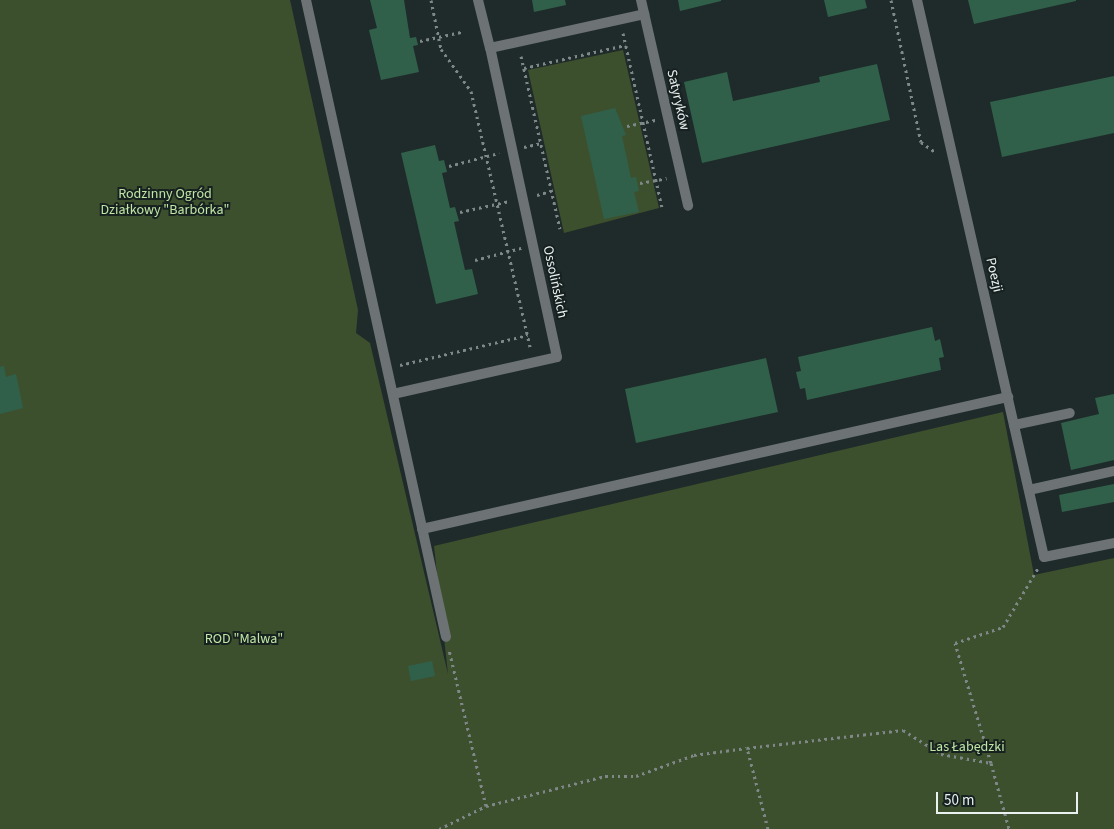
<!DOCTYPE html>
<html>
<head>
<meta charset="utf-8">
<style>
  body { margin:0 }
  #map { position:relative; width:1114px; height:829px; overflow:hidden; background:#1f2b2a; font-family:"Source Sans 3",sans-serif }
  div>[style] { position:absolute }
  .green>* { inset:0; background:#3d502e }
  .building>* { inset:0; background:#30604a }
  .path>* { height:3px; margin-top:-1.5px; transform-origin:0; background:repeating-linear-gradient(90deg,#7f8888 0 2.5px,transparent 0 6.5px) }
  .street>* { height:10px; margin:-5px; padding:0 5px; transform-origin:5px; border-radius:5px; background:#6d7274 }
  span { translate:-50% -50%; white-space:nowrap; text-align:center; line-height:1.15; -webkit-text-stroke:4px #162120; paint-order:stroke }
  .street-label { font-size:14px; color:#eaf1f1 }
  .park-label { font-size:14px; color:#c1e6a5 }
  .scale { position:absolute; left:936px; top:792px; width:142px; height:22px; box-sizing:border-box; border:2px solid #eaf1f1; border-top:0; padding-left:6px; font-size:15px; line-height:18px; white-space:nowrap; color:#eaf1f1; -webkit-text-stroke:4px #162120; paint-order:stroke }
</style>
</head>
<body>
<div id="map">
  <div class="green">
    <i style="clip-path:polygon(0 0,290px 0,358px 310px,356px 333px,370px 343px,448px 674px,434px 546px,1003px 412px,1034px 575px,1114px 558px,1114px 829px,0 829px)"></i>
    <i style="clip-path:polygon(623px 50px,659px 208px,564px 233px,528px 70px)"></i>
  </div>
  <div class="building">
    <i style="clip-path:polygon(370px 0,404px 0,410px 38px,416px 37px,418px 45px,413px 46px,419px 72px,381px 80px,369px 30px,377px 28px)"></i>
    <i style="clip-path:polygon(532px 0,565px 0,566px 5px,534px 12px)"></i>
    <i style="clip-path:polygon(678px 0,721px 0,721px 1px,680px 11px)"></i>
    <i style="clip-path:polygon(824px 0,865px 0,867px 8px,828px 17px)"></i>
    <i style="clip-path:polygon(968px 0,1076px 0,1076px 1px,974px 24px)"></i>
    <i style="clip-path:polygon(877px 64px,890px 120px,702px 163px,684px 82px,727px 72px,733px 101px,820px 82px,819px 77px)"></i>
    <i style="clip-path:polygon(1114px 76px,1114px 133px,1002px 157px,990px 102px)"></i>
    <i style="clip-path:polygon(615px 108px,626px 135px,622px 136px,631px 178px,636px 177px,639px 191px,634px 192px,639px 212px,604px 219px,581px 116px)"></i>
    <i style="clip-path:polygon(435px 145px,439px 161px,444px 160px,447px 172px,442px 173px,450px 208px,455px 207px,459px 221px,454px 222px,465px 270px,472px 269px,478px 294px,436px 304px,401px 153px)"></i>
    <i style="clip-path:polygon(932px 327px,935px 341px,940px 339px,944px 357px,939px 358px,941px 370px,807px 400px,805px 388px,800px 389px,796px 372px,801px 371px,798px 357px)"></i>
    <i style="clip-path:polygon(766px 358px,778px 412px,636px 443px,625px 389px)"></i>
    <i style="clip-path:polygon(4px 366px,6px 377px,16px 374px,23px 408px,0 414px,0 367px)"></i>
    <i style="clip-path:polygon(1114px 394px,1114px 460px,1071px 470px,1061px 423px,1099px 414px,1095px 398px)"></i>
    <i style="clip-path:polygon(1114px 484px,1114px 502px,1062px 512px,1059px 495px)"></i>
    <i style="clip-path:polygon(432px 661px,435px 676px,411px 681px,408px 666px)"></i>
  </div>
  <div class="path">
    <i style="left:431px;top:0;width:50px;rotate:78.5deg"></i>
    <i style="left:441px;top:49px;width:52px;rotate:54.5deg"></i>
    <i style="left:471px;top:91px;width:266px;rotate:77deg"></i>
    <i style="left:891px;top:0;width:145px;rotate:78.1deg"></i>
    <i style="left:921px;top:142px;width:19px;rotate:35deg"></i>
    <i style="left:623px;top:33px;width:178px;rotate:77.4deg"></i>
    <i style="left:420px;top:41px;width:42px;rotate:-12.4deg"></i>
    <i style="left:521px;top:56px;width:177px;rotate:77.3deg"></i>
    <i style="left:524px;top:68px;width:104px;rotate:-12.8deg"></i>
    <i style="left:627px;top:126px;width:30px;rotate:-12deg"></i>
    <i style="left:524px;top:147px;width:17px;rotate:-13deg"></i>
    <i style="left:449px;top:166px;width:52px;rotate:-14.6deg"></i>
    <i style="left:640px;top:183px;width:27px;rotate:-10deg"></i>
    <i style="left:537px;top:195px;width:15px;rotate:-16deg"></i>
    <i style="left:460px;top:212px;width:51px;rotate:-12.4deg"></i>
    <i style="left:475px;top:260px;width:48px;rotate:-14.6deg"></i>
    <i style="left:400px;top:365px;width:131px;rotate:-13.2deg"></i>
    <i style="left:991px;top:763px;width:125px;rotate:-106.7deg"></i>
    <i style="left:955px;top:643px;width:51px;rotate:-18.4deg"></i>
    <i style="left:1003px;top:627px;width:69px;rotate:-59.3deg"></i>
    <i style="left:486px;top:806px;width:123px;rotate:-14.1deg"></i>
    <i style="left:605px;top:776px;width:31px"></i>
    <i style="left:636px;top:776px;width:62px;rotate:-19.9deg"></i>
    <i style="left:694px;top:755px;width:53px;rotate:-7.5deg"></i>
    <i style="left:439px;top:829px;width:52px;rotate:-26.1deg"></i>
    <i style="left:486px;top:806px;width:161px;rotate:-103.3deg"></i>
    <i style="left:768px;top:829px;width:84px;rotate:-104.5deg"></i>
    <i style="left:747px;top:748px;width:157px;rotate:-6.6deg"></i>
    <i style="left:903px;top:730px;width:45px;rotate:32.3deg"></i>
    <i style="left:941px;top:754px;width:51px;rotate:10.2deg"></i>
    <i style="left:991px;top:763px;width:68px;rotate:74.7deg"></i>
  </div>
  <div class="street">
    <i style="left:306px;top:0;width:652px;rotate:77.6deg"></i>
    <i style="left:478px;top:0;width:49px;rotate:76deg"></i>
    <i style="left:490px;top:48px;width:158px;rotate:-12.4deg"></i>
    <i style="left:641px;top:0;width:211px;rotate:77.1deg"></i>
    <i style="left:917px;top:0;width:571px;rotate:77.16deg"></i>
    <i style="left:1044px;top:557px;width:71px;rotate:-11.3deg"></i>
    <i style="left:393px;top:394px;width:168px;rotate:-12.7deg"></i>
    <i style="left:557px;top:357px;width:316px;rotate:-102.2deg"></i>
    <i style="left:1014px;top:425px;width:57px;rotate:-12.1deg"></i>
    <i style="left:1029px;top:490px;width:87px;rotate:-12.6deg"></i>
    <i style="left:422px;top:529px;width:601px;rotate:-12.69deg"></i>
  </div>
  <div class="street-label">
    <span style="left:678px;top:100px;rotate:77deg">Satyryków</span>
    <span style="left:994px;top:275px;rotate:77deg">Poezji</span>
    <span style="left:555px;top:282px;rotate:78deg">Ossolińskich</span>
  </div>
  <div class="park-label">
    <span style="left:165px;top:202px">Rodzinny Ogród<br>Działkowy "Barbórka"</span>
    <span style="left:244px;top:639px">ROD "Malwa"</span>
    <span style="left:967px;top:747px">Las Łabędzki</span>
  </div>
  <div class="scale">50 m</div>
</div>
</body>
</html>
